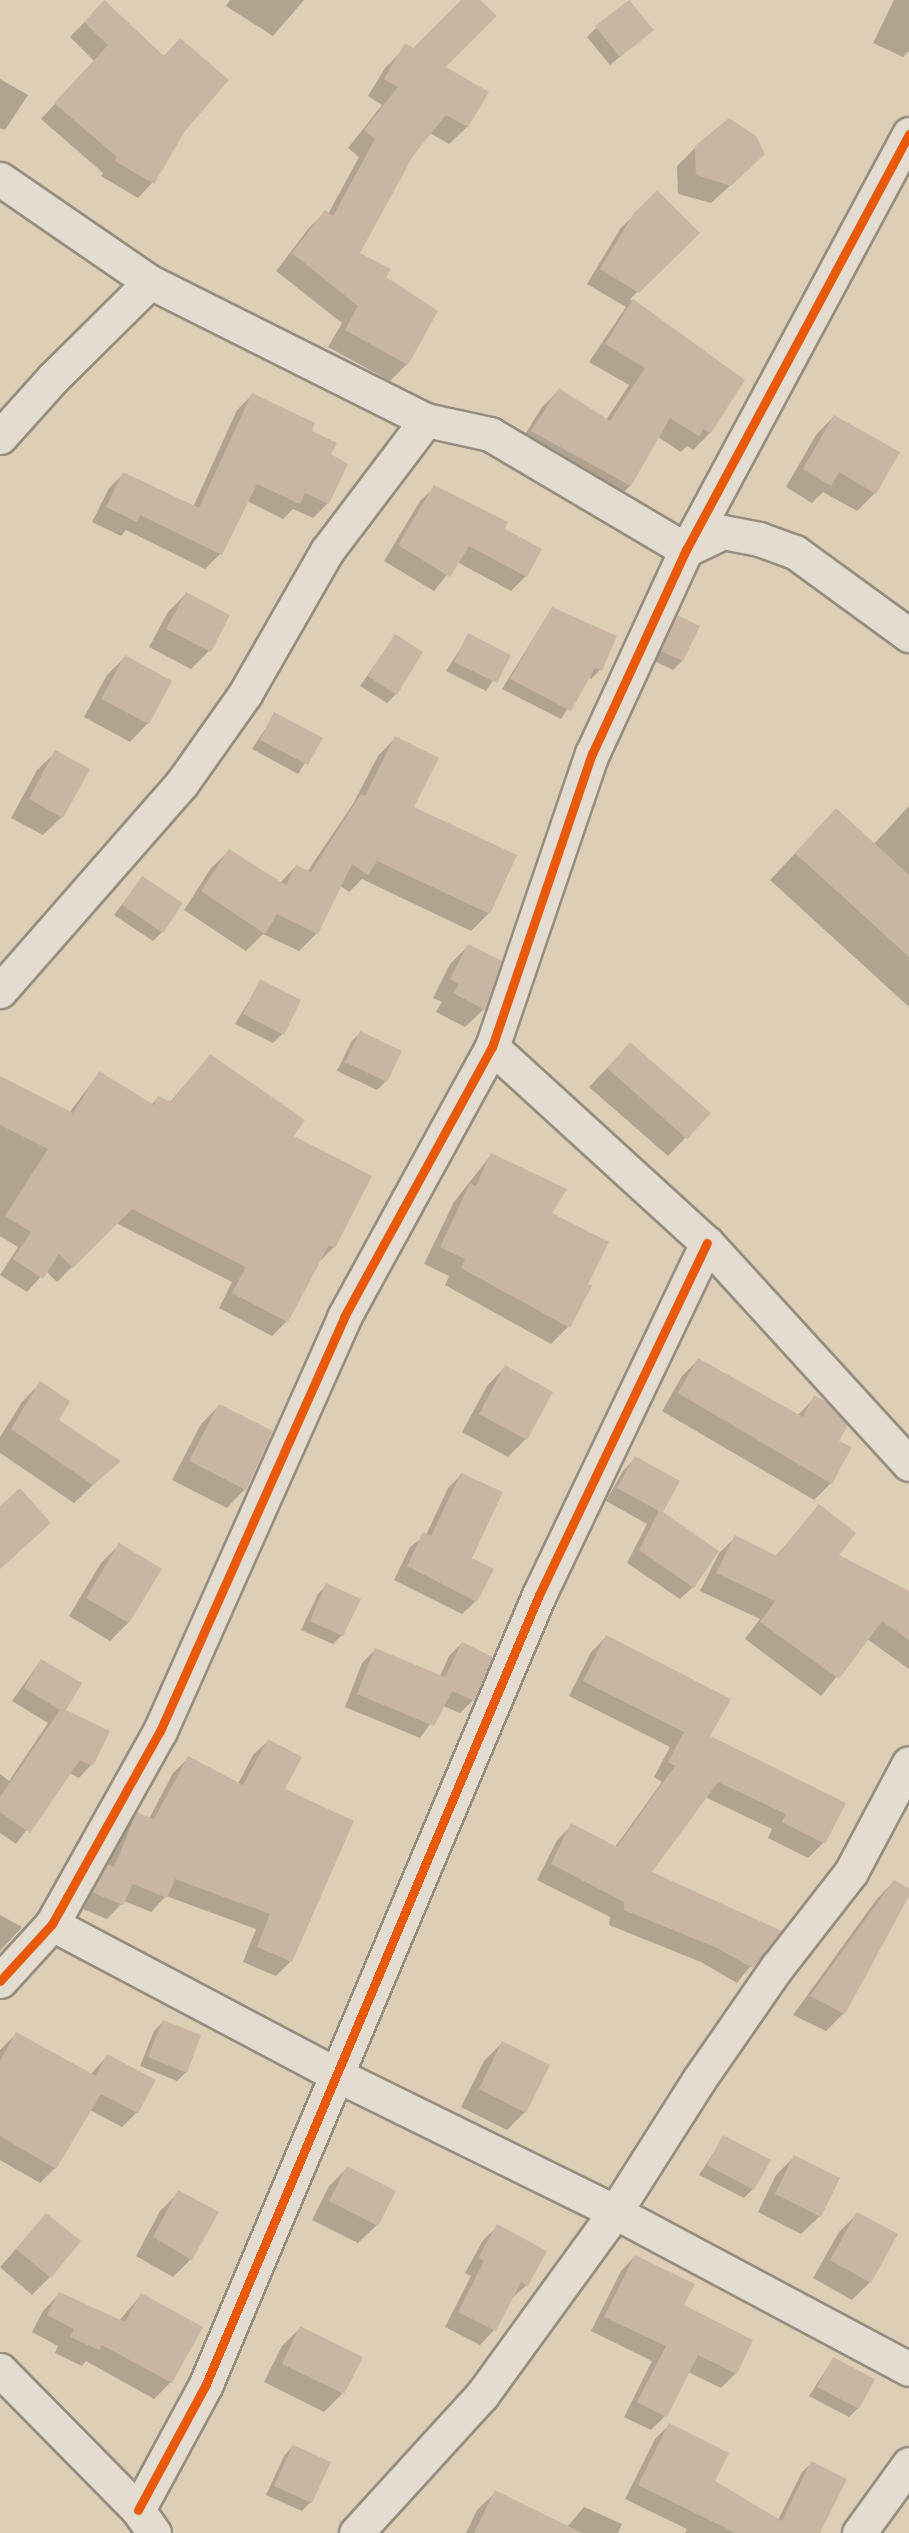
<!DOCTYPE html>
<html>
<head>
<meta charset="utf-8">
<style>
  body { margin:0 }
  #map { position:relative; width:909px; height:2533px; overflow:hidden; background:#ddceb6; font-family:"Sorts Mill Goudy",serif }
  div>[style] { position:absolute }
  .shadow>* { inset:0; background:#0003 }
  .building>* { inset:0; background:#c8b6a3 }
  .roads { filter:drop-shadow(2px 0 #978d7f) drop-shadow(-2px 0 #978d7f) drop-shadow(0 2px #978d7f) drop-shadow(0 -2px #978d7f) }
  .minor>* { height:33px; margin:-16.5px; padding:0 16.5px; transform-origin:16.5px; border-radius:16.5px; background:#e3dcd0 }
  .cycleway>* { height:9px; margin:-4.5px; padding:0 4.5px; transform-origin:4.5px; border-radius:4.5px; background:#e8590c }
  span { translate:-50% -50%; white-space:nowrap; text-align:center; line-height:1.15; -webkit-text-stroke:6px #f4e1c4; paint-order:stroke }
</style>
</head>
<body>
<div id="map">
  <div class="shadow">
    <i style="clip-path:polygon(230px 0,304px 0,273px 36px,226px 6px)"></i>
    <i style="clip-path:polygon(894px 0,909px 0,909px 51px,903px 57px,873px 43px)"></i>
    <i style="clip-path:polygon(105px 1px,163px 57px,180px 40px,184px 131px,152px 183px,138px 198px,101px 176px,103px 173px,41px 119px,94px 61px,70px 37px)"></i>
    <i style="clip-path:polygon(596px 28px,642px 39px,610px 65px,587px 37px)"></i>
    <i style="clip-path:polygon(403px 50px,487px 93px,467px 127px,449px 144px,430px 133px,412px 155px,358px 253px,384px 278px,407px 364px,390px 381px,328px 347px,342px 323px,276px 271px,308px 229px,325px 212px,328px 214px,359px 157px,348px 148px,382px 105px,368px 96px,385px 68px)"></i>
    <i style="clip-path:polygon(0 79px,28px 95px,5px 130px,0 128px)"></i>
    <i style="clip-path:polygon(696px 147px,745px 172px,711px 203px,678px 194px,677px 166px)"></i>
    <i style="clip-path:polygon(657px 192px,698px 233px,630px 299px,743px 380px,710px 433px,693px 450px,687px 446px,681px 452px,658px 437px,630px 486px,613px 503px,516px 449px,542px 407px,559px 390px,606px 420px,629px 385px,589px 362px,626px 307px,587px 284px,620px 229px)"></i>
    <i style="clip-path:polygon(252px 395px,329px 455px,328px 503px,313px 518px,293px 509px,283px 519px,247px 501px,220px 554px,205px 569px,126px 530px,121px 536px,92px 522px,109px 488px,124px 473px,193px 507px,237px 410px)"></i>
    <i style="clip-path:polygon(834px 416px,875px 493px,857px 511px,823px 492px,812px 503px,786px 487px,816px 435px)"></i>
    <i style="clip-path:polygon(435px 487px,503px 530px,526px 576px,511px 591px,457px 562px,434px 591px,384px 561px,420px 501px)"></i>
    <i style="clip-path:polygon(186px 594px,209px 651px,191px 669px,149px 647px,168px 612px)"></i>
    <i style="clip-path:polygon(552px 608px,600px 670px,591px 679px,588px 677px,561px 719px,502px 689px)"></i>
    <i style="clip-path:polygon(677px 617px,698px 627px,682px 661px,673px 670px,652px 660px,668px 626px)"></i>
    <i style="clip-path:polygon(469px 635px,509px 656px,486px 691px,446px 671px)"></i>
    <i style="clip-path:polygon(395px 636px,396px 694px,387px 703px,360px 686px)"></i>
    <i style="clip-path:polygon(125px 657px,170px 681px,148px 723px,130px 742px,84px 717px,107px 675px)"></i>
    <i style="clip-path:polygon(275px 714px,321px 738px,298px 774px,252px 749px)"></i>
    <i style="clip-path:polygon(395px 738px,412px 808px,489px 913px,471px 931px,362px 879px,349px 892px,340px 886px,317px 933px,299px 951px,263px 934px,246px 951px,184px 910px,211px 868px,229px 851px,280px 883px,296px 866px,307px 872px,353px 804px,378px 756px)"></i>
    <i style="clip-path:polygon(56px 752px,62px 817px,43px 835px,11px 818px,37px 770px)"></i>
    <i style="clip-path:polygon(909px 806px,909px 1007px,770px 880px,836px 810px,873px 845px)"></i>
    <i style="clip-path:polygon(142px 878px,162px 932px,153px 941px,114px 915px)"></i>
    <i style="clip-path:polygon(468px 946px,484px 1009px,465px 1027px,436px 1012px,442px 1002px,433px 998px,450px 964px)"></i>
    <i style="clip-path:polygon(261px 981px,282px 1034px,273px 1043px,235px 1024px)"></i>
    <i style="clip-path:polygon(360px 1033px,386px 1081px,377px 1090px,337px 1071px,351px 1042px)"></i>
    <i style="clip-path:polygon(630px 1044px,709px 1113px,668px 1156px,589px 1087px)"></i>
    <i style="clip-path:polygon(210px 1056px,292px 1137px,334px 1247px,319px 1262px,287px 1321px,272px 1336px,219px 1308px,232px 1282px,116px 1223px,57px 1282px,46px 1271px,27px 1292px,0 1275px,18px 1247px,0 1236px,0 1077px,69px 1113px,99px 1073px,151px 1105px,159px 1097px,169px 1103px)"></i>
    <i style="clip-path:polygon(491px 1155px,550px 1214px,568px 1327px,551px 1344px,445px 1285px,449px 1276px,424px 1264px,454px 1202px)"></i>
    <i style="clip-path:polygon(698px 1360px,797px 1416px,815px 1397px,837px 1441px,849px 1448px,831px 1483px,814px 1500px,662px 1411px,682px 1376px)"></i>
    <i style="clip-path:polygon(505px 1367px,526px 1439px,508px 1457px,462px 1432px,487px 1386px)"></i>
    <i style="clip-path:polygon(40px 1383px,57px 1420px,118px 1461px,74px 1503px,0 1453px,0 1437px,22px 1402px)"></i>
    <i style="clip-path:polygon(219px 1406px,245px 1489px,227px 1508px,172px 1480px,201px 1424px)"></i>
    <i style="clip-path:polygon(635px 1458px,693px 1587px,680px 1599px,627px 1563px,647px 1524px,606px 1501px,623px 1471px)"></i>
    <i style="clip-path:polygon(461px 1475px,476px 1601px,462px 1614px,394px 1580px,410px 1547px,426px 1535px,448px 1488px)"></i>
    <i style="clip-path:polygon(819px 1506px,836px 1556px,909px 1593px,909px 1669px,867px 1639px,821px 1696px,745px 1639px,760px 1619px,700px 1591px,719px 1553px,736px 1537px,775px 1557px)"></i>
    <i style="clip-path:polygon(119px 1545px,160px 1569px,128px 1623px,110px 1641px,69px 1616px,101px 1563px)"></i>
    <i style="clip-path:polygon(327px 1585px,342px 1635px,333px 1644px,301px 1630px,318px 1594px)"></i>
    <i style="clip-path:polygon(606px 1637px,708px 1737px,844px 1803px,823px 1843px,808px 1858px,768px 1838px,772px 1829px,705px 1797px,649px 1873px,779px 1931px,737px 1983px,701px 1962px,609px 1925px,610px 1917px,537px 1880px,557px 1840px,572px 1825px,615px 1847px,662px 1782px,654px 1777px,670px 1747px,569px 1696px,591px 1652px)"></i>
    <i style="clip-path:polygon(462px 1643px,491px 1657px,472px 1701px,460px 1713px,443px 1706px,420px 1738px,345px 1707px,362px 1663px,375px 1650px,440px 1676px,449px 1656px)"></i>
    <i style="clip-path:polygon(41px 1660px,63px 1710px,108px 1732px,91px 1765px,79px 1778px,69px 1773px,16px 1844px,0 1833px,0 1774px,9px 1781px,48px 1723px,12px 1701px)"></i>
    <i style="clip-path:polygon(268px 1741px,283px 1790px,291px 1961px,276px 1976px,243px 1962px,256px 1929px,166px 1896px,151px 1912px,124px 1901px,107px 1919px,78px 1907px,92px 1881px,107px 1867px,122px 1829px,137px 1814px,149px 1819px,173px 1773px,188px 1758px,238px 1784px,253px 1755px)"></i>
    <i style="clip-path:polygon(894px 1881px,909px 1893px,844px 2013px,826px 2031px,793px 2015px,876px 1900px)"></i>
    <i style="clip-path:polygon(0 1915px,22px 1927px,0 1951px)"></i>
    <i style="clip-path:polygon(163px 2022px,186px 2072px,177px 2081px,140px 2066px,154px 2031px)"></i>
    <i style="clip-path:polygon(16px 2034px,90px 2075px,107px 2056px,137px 2112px,122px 2127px,90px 2110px,55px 2168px,40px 2183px,0 2160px,0 2050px)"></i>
    <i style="clip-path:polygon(502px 2043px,525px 2112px,507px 2130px,461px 2107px,484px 2061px)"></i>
    <i style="clip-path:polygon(724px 2137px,753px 2189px,744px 2198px,699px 2175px)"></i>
    <i style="clip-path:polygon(794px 2157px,820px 2216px,801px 2234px,758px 2212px,776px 2175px)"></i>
    <i style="clip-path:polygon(347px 2168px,377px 2225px,358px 2243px,312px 2220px,329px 2186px)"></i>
    <i style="clip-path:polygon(179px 2192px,191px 2259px,173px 2277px,136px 2256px,160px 2211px)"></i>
    <i style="clip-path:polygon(857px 2214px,870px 2282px,852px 2300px,813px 2278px,839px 2232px)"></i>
    <i style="clip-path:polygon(46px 2215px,50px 2277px,32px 2295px,0 2267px)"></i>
    <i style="clip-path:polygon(498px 2226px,527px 2285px,511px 2299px,494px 2330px,480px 2345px,445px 2327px,471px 2276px,465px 2273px,483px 2240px)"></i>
    <i style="clip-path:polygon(635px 2256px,682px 2306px,751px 2341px,736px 2373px,721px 2388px,688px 2372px,665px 2416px,651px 2430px,624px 2417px,652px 2361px,591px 2331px,621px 2271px)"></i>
    <i style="clip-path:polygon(59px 2294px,119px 2321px,141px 2295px,171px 2382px,154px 2399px,86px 2361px,82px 2366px,55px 2353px,58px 2346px,32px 2332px,43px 2311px)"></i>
    <i style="clip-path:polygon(300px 2328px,361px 2358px,342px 2394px,324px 2412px,264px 2382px,282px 2346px)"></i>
    <i style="clip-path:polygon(833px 2359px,858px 2408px,849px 2417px,809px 2396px)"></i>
    <i style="clip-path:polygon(669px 2425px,713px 2481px,778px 2520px,802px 2472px,811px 2463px,818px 2533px,685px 2533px,687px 2529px,625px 2499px,655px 2439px)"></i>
    <i style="clip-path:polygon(293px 2446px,311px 2502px,302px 2511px,266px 2495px,284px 2456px)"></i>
    <i style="clip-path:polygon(496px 2492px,529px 2533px,466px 2533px,477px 2510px)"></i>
    <i style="clip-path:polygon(584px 2507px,622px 2524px,618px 2533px,562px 2533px)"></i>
  </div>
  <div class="building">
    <i style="clip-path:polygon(104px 0,164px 56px,180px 38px,229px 80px,185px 131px,154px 184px,115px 161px,117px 157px,54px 103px,108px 45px,84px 22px)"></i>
    <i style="clip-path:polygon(461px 0,480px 0,497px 16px,446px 67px,489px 92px,468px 127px,446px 115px,413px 156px,360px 253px,391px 269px,386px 277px,438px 311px,408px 365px,345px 330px,358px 306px,292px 253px,325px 210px,333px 216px,375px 139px,364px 130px,398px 87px,384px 79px,405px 43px,413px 48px)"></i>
    <i style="clip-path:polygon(629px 0,654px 30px,620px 57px,595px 26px)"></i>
    <i style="clip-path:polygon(729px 118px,756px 136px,765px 154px,731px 186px,696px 175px,695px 146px)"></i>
    <i style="clip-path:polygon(657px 190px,700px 233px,639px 293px,600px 269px,634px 213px)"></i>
    <i style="clip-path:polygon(633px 299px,745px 380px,711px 433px,703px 429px,699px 436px,670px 418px,631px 486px,531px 431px,559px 388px,610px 421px,645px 368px,605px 344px)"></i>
    <i style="clip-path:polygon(252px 393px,315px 423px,312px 431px,337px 443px,331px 454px,348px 464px,329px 504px,305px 493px,300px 504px,257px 484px,222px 555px,140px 515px,137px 522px,106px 507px,123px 472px,199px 508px)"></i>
    <i style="clip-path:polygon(834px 415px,900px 452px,876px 494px,839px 472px,831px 486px,803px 469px)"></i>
    <i style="clip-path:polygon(434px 485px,508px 522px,505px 529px,542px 549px,527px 577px,469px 546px,450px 577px,398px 545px)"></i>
    <i style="clip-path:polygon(186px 592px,230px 615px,211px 652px,166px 629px)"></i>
    <i style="clip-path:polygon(552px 607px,617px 636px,602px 671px,595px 668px,571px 711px,510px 679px)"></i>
    <i style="clip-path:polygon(677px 615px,700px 626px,683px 661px,660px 651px)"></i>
    <i style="clip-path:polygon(468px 633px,511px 655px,497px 683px,454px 662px)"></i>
    <i style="clip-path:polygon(395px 634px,423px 652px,397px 695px,368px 676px)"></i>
    <i style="clip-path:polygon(125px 655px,172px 681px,149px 724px,101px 699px)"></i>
    <i style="clip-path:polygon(274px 712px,323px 738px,308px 765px,260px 740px)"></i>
    <i style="clip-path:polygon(395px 736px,439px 758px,414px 807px,517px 855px,490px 914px,377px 861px,368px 875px,352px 864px,318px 934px,277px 914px,265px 934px,201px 891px,229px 849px,286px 885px,296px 865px,311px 872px,361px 794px,365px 796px)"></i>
    <i style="clip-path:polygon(55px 750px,90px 769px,63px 818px,29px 799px)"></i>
    <i style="clip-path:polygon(836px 808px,909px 875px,909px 957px,795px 853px)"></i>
    <i style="clip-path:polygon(142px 876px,183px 903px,163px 933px,122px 905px)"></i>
    <i style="clip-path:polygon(468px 944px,502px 961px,485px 1010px,453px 993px,459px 984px,450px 979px)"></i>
    <i style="clip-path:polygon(260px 979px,301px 1000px,284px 1035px,243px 1014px)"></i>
    <i style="clip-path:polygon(360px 1031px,402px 1051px,387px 1082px,345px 1062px)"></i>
    <i style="clip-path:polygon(630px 1042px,711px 1113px,687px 1139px,607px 1068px)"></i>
    <i style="clip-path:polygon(210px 1054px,305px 1120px,294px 1136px,372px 1176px,335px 1248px,329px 1245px,288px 1322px,232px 1293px,246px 1267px,132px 1209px,73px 1268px,59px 1254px,43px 1279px,13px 1259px,31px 1232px,5px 1216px,48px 1149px,0 1125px,0 1076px,73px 1113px,99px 1071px,154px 1105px,158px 1096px,171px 1102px)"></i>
    <i style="clip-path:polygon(491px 1153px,567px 1189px,552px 1213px,609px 1242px,588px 1284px,592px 1286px,570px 1328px,461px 1268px,465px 1259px,440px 1247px,470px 1183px,476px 1186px)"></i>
    <i style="clip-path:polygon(698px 1358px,803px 1417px,814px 1395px,827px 1402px,848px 1425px,839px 1441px,852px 1447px,832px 1484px,678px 1393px)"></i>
    <i style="clip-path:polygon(505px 1365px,553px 1392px,527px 1440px,479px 1414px)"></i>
    <i style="clip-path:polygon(40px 1381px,70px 1401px,59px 1420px,121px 1461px,93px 1485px,11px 1429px)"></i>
    <i style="clip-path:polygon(219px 1404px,273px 1431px,246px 1490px,189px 1461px)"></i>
    <i style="clip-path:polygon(635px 1456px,680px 1481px,663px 1512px,719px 1551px,694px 1588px,639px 1550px,659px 1511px,617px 1488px)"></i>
    <i style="clip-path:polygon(461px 1473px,503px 1492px,472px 1558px,494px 1569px,477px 1602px,407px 1566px,423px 1532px,431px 1536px)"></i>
    <i style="clip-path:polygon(20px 1488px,51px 1523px,0 1569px,0 1506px)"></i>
    <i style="clip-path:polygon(819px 1504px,856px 1533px,839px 1555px,909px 1591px,909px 1640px,882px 1621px,839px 1679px,760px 1622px,775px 1601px,716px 1573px,735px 1535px,777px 1556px)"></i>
    <i style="clip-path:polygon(119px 1543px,162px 1569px,129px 1623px,86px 1598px)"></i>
    <i style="clip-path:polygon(326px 1583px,361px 1599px,343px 1636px,310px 1621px)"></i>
    <i style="clip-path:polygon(606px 1635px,731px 1699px,710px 1736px,846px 1803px,825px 1844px,782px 1822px,786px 1814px,718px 1782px,652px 1872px,782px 1931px,753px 1968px,717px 1948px,624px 1910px,624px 1902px,551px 1864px,571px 1823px,617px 1847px,675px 1766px,668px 1762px,684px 1732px,583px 1681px)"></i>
    <i style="clip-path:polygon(462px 1642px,493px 1657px,474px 1701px,452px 1691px,434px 1726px,357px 1694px,375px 1648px,445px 1677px)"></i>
    <i style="clip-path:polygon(41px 1659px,82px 1683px,66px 1710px,110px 1731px,93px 1766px,80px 1760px,30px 1833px,0 1812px,0 1797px,60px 1710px,24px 1688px)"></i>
    <i style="clip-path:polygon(268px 1739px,302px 1757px,285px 1789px,354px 1821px,292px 1962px,257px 1947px,270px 1914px,175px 1879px,167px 1898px,133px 1884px,123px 1905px,92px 1892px,107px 1864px,114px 1867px,137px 1812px,154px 1819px,188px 1756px,243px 1785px)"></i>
    <i style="clip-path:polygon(894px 1880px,909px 1889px,909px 1896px,845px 2014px,810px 1996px)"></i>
    <i style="clip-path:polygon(163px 2020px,201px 2035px,187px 2073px,148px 2057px)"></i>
    <i style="clip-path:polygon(16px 2032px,96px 2076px,107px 2054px,156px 2080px,138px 2113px,101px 2094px,56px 2169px,0 2136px,0 2061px)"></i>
    <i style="clip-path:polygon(502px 2041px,550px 2065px,526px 2113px,479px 2089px)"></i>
    <i style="clip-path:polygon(723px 2135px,771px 2160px,754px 2190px,707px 2165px)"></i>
    <i style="clip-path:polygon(794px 2155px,840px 2178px,821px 2217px,775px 2194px)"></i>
    <i style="clip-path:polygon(347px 2166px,396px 2191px,378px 2226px,329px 2201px)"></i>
    <i style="clip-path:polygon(178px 2190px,219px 2212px,192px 2260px,153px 2237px)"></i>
    <i style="clip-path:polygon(857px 2212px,898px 2234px,871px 2283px,830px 2260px)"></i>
    <i style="clip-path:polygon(46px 2213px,81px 2241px,51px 2278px,16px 2249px)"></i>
    <i style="clip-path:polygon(497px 2224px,547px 2251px,528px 2286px,521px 2282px,496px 2331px,458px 2312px,484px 2261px,478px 2258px)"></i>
    <i style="clip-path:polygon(635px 2255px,695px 2284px,684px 2305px,753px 2340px,737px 2374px,698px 2355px,667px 2417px,637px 2402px,666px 2346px,604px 2317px)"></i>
    <i style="clip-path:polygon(59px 2292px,125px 2322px,141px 2293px,203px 2327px,172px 2383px,102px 2345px,99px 2350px,70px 2337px,74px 2329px,47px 2315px)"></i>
    <i style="clip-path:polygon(300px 2326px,363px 2357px,344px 2394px,282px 2364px)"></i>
    <i style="clip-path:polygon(833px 2357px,875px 2379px,859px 2409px,817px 2387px)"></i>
    <i style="clip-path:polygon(669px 2423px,729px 2453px,715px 2481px,782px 2521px,811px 2461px,847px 2479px,820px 2533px,736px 2533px,638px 2485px)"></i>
    <i style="clip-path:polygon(293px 2445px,331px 2462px,312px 2503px,274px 2486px)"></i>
    <i style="clip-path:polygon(495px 2490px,582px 2533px,474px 2533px)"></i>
  </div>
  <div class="roads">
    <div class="minor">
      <i style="left:0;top:179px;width:182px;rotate:34.5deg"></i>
      <i style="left:150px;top:282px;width:309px;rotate:26.6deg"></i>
      <i style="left:426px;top:420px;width:66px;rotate:12.3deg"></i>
      <i style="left:490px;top:434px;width:228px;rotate:30.6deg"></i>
      <i style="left:686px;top:550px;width:41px;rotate:-25.9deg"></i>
      <i style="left:723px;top:532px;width:37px;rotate:11deg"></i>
      <i style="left:759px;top:539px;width:38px;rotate:20deg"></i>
      <i style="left:795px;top:552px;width:141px;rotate:36.1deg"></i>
      <i style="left:0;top:437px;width:79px;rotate:-48.1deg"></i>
      <i style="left:53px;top:378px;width:136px;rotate:-44.7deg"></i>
      <i style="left:0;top:991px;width:276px;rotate:-48.8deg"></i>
      <i style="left:182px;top:783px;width:109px;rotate:-54.7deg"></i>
      <i style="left:245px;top:694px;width:165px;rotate:-60.2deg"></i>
      <i style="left:327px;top:551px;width:164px;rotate:-52.9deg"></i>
      <i style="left:492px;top:1047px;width:291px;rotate:42.4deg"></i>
      <i style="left:707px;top:1243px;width:299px;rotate:47.6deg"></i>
      <i style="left:52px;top:1924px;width:323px;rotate:27.9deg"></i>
      <i style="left:337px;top:2075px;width:310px;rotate:26.2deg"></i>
      <i style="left:615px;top:2212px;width:333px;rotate:28.1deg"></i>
      <i style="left:0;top:1981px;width:77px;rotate:-47.6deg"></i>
      <i style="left:52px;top:1924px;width:221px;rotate:-60.8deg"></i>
      <i style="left:160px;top:1731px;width:453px;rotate:-66deg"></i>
      <i style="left:344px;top:1317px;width:308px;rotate:-61.3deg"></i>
      <i style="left:492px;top:1047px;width:310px;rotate:-71.2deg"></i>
      <i style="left:592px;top:754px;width:225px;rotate:-65.3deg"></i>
      <i style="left:686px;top:550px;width:472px;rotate:-61.8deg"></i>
      <i style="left:0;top:2370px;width:197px;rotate:45.4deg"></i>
      <i style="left:138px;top:2510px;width:28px;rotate:55deg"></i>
      <i style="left:138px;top:2510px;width:143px;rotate:-61.6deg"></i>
      <i style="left:206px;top:2384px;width:856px;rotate:-67.12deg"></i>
      <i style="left:539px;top:1595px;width:390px;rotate:-64.5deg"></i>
      <i style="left:356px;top:2533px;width:187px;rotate:-47.6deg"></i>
      <i style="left:482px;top:2395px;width:226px;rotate:-54deg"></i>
      <i style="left:615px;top:2212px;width:155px;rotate:-57.6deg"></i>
      <i style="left:698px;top:2081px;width:139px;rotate:-55.3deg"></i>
      <i style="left:777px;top:1967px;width:120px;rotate:-52.1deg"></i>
      <i style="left:851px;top:1872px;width:123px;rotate:-62deg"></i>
      <i style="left:859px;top:2533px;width:85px;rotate:-54.1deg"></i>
    </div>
  </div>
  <div class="cycleway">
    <i style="left:0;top:1981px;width:77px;rotate:-47.6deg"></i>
    <i style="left:52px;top:1924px;width:221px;rotate:-60.8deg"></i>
    <i style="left:160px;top:1731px;width:453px;rotate:-66deg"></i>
    <i style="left:344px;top:1317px;width:308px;rotate:-61.3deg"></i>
    <i style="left:492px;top:1047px;width:310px;rotate:-71.2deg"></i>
    <i style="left:592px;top:754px;width:225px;rotate:-65.3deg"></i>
    <i style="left:686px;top:550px;width:472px;rotate:-61.8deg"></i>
    <i style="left:138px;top:2510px;width:143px;rotate:-61.6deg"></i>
    <i style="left:206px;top:2384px;width:856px;rotate:-67.12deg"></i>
    <i style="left:539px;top:1595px;width:390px;rotate:-64.5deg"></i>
  </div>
</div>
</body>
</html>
